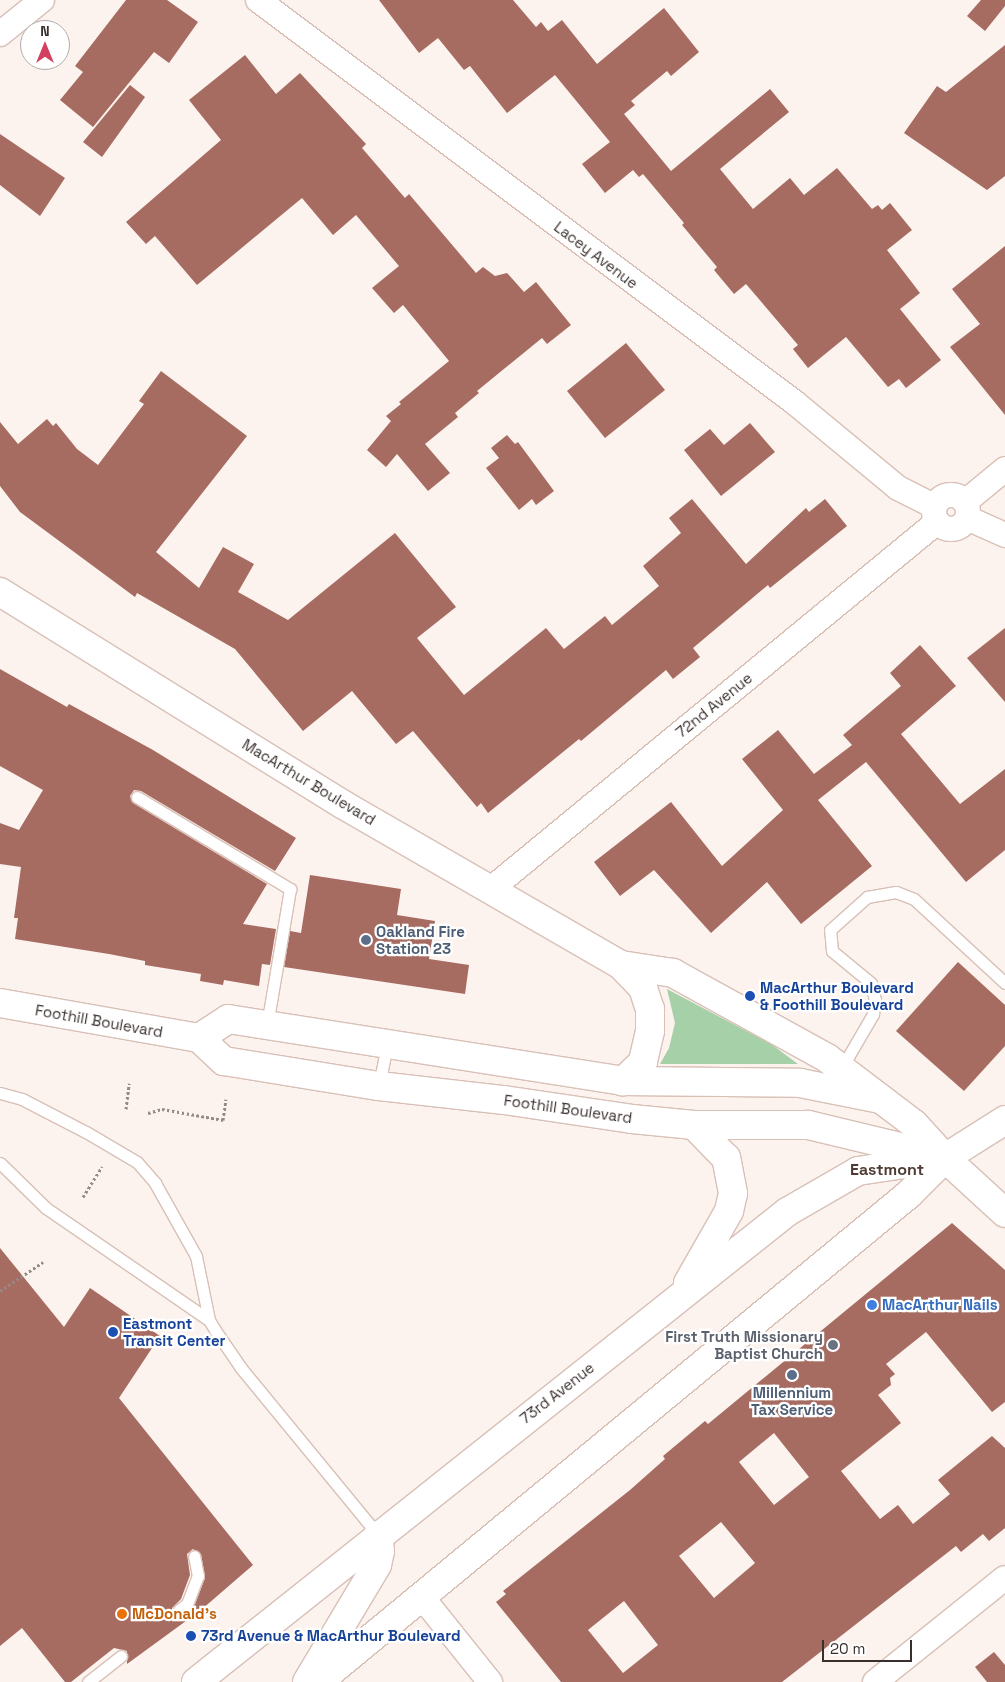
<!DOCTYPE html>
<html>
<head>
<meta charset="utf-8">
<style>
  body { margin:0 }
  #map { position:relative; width:1005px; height:1682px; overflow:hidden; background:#fcf2ee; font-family:"Space Grotesk",sans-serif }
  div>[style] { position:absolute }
  .green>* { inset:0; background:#a6d1a8 }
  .building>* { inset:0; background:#a76c61 }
  .path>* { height:3px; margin-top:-1.5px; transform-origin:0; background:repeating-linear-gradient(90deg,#948a87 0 2.5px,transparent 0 5px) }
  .roads { filter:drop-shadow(1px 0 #d8c0b7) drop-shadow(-1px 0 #d8c0b7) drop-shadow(0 1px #d8c0b7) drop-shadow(0 -1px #d8c0b7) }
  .service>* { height:11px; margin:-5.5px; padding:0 5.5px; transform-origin:5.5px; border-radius:5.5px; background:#fff }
  .minor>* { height:24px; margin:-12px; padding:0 12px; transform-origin:12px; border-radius:12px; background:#fff }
  .minor>.ring { margin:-12px; padding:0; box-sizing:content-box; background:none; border:24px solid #fff; border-radius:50% }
  .secondary>* { height:28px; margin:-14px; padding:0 14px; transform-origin:14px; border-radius:14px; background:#fff }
  .dots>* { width:14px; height:14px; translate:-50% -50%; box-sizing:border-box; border:2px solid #fff; border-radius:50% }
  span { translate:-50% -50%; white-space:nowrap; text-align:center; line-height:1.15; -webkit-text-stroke:4.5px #fff; paint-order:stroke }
  .street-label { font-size:15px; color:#392f2c }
  .service-label { font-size:15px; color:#4e5e75; font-weight:700 }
  .left { translate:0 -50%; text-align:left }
  .transit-label { font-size:15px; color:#164399; font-weight:700 }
  .shop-label { font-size:15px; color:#366cbe; font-weight:700 }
  .worship-label { font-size:15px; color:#5b616d; font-weight:700 }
  .right { translate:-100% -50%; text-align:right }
  .food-label { font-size:15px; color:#c56008; font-weight:700 }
  .neighbourhood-label { font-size:16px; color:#4f3b34; font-weight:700 }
  .north { position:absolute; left:20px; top:20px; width:50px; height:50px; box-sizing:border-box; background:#fff; border:1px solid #b0acab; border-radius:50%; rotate:0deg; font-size:14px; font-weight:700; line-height:20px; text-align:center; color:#392f2c }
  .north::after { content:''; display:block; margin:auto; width:18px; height:22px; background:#d24260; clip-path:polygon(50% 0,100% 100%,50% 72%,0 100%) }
  .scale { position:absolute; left:822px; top:1640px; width:90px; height:22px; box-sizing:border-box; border:2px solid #392f2c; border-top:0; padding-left:6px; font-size:15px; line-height:18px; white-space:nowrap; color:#392f2c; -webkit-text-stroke:4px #fff; paint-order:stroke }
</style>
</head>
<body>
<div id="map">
  <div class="green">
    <i style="clip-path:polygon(667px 989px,771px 1044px,798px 1064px,660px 1064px,669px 1048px,675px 1023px)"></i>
  </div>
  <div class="building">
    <i style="clip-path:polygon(126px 0,167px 0,198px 22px,169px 63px,154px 52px,93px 127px,60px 100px,83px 72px,75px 66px)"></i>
    <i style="clip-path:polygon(379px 0,513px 0,536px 27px,541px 22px,548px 31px,562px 20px,597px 64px,664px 8px,699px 52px,671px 76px,667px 71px,631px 101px,635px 105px,624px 114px,671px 171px,770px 89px,789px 112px,720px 169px,753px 209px,790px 178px,804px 195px,837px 168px,872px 209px,878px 205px,882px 210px,890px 203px,912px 230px,887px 250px,920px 293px,900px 309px,941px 360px,906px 388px,899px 379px,888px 387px,846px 337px,808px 368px,793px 349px,798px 345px,746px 284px,734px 294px,714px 270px,717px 267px,682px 225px,684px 223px,643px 174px,639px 177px,633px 170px,605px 193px,582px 164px,610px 142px,555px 75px,507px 113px,470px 66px,464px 70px,438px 38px,419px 53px)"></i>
    <i style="clip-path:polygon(981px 0,1005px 0,1005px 6px,985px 31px,967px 16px)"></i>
    <i style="clip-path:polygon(1005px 45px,1005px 176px,987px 190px,904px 133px,937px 86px,946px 92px)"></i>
    <i style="clip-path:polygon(245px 55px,276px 94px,300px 73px,366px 144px,362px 148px,405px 198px,409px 194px,476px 273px,483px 267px,495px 276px,507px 273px,524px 292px,536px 282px,571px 325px,547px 344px,542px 338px,477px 391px,479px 393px,455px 413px,458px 417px,425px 444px,450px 473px,428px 491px,397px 454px,386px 467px,367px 450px,391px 421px,386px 416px,401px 404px,399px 402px,449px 361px,403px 305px,394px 313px,372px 288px,399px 266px,356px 215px,333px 235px,302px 198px,197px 285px,155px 236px,146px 244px,126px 222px,221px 140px,189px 100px)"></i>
    <i style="clip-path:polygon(130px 85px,145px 97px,102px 157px,83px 142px)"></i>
    <i style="clip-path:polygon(0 134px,65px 178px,40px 216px,0 185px)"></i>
    <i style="clip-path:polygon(1005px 246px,1005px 415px,950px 347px,980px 324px,952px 289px)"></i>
    <i style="clip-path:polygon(626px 343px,665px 390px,605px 438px,567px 391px)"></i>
    <i style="clip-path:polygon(161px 371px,247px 436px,156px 552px,199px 588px,223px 547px,254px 564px,238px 592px,288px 620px,395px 533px,456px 607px,417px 638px,464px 695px,546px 628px,564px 649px,605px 616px,612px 625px,659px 586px,643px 566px,681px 533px,669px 518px,692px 499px,746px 564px,806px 508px,809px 512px,825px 499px,847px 526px,770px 588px,768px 585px,693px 648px,700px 657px,673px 679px,666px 670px,581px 741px,579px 739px,488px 813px,481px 803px,477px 807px,413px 731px,396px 744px,352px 691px,303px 731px,235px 649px,137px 593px,135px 597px,20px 512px,0 486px,0 422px,18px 444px,47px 419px,53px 426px,56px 423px,77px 449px,98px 465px,144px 404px,139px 401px)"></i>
    <i style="clip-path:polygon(750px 423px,775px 452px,721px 496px,684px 450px,710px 429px,724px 445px)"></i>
    <i style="clip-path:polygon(507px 435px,515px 444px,518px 442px,554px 491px,536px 505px,532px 499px,519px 510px,486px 468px,499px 458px,491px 448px)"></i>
    <i style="clip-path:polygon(1005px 628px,1005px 702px,967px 658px)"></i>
    <i style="clip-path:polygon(920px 645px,956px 686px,901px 734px,960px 804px,1005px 769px,1005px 850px,966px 882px,866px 762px,818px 800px,872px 866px,801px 924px,767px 882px,711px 933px,654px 870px,620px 896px,594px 862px,671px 802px,722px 866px,783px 810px,742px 759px,778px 730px,814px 774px,852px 745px,843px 735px,901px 686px,890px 673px)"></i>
    <i style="clip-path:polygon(0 669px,67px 707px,69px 704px,153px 750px,296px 838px,275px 871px,141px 791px,134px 790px,130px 796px,133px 803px,267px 884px,243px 924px,276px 929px,270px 965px,262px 964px,259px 986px,224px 980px,223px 985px,200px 981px,201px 974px,145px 965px,145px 961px,109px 954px,15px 939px,18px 918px,14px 918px,21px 867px,0 864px,0 823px,19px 830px,43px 790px,0 766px)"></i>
    <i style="clip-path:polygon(310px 875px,401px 889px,397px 915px,435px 921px,429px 959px,469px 965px,465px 994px,284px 967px,290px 931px,301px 933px)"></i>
    <i style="clip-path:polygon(958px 962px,1005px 1005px,1005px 1046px,964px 1091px,896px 1031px)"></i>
    <i style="clip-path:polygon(evenodd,952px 1223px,1005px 1270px,1005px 1402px,992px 1412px,926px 1332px,886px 1364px,895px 1374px,890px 1378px,891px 1385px,878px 1395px,901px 1423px,841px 1471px,880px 1519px,898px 1505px,913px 1524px,950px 1494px,938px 1480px,992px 1436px,1005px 1448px,1005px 1528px,989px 1541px,983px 1534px,961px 1552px,956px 1546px,782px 1682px,561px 1682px,496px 1602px,506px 1594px,503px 1591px,630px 1490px,665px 1459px,663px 1456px,705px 1421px,708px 1424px,952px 1223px,774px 1433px,809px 1477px,774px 1505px,739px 1462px,774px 1433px,952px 1223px,721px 1522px,755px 1563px,714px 1598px,679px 1556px,721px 1522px,952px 1223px,624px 1601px,658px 1645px,623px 1673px,588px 1630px,624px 1601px)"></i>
    <i style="clip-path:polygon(evenodd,0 1248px,64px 1327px,90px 1288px,160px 1336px,119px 1398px,253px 1565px,201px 1610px,127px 1664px,127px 1651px,114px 1648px,71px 1682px,65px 1682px,22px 1628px,0 1646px,0 1248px,193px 1549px,201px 1554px,205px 1578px,194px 1607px,184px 1616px,177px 1617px,172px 1608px,181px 1599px,190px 1575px,187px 1554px,193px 1549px)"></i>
    <i style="clip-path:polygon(994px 1652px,1005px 1665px,1005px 1682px,987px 1682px,975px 1667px)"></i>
  </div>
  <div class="path">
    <i style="left:126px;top:1109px;width:26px;rotate:-83deg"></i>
    <i style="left:148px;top:1113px;width:15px;rotate:-16deg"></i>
    <i style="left:162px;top:1109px;width:62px;rotate:10.2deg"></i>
    <i style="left:223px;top:1120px;width:21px;rotate:-82deg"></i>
    <i style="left:83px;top:1197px;width:36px;rotate:-58deg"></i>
    <i style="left:0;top:1291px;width:52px;rotate:-34deg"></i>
  </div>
  <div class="roads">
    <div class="service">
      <i style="left:137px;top:797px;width:179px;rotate:31deg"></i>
      <i style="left:290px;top:889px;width:138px;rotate:99.6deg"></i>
      <i style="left:841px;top:1069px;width:64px;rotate:-59.8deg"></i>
      <i style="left:873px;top:1014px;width:14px;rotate:-82deg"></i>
      <i style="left:875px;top:1000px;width:17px;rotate:-103deg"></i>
      <i style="left:871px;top:983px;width:50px;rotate:-140.6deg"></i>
      <i style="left:832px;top:951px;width:21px;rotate:-95deg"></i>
      <i style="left:830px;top:930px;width:50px;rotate:-41.7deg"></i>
      <i style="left:867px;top:897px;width:29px;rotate:-10deg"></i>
      <i style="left:896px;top:892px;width:19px;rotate:21deg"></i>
      <i style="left:914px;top:899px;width:124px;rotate:42.7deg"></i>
      <i style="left:379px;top:1086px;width:43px;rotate:-79.2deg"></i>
      <i style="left:0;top:1093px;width:23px;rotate:15deg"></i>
      <i style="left:22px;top:1099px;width:72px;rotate:27.3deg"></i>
      <i style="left:86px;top:1132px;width:59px;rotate:30.5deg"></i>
      <i style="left:137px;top:1162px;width:28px;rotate:49deg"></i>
      <i style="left:155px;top:1183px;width:84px;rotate:60.7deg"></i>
      <i style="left:196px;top:1256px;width:65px;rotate:78.5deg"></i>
      <i style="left:209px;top:1320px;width:12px;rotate:59deg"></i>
      <i style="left:215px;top:1330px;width:46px;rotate:55.6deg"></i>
      <i style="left:241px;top:1368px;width:216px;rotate:50.6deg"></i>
      <i style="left:0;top:1163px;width:64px;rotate:44.4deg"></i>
      <i style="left:46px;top:1208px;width:198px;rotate:34.5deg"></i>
      <i style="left:179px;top:1610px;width:10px;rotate:-37deg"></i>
      <i style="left:187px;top:1604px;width:30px;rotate:-69deg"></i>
      <i style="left:198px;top:1576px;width:20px;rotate:-101deg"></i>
      <i style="left:88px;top:1682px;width:42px;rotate:-38.2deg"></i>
    </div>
    <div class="minor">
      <i style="left:258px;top:0;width:670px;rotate:36.87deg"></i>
      <i style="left:794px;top:402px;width:135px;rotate:39.6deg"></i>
      <i style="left:898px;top:488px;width:40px;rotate:26.6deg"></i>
      <i style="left:0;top:34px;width:54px;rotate:-39deg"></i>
      <i class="ring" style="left:934px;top:495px;width:10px;height:10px"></i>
      <i style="left:965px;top:502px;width:52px;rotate:-39.5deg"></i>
      <i style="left:967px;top:518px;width:42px;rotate:24.1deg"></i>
      <i style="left:491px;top:889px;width:578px;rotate:-39.45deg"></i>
      <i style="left:422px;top:1597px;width:109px;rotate:51.3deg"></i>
      <i style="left:875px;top:1682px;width:166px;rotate:-38.7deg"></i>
    </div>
    <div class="secondary">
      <i style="left:0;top:592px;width:402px;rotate:31.8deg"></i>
      <i style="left:342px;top:804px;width:322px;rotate:30deg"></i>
      <i style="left:621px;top:965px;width:32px;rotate:46deg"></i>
      <i style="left:643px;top:988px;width:22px;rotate:72deg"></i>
      <i style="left:650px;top:1009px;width:22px;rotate:90deg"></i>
      <i style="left:650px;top:1031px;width:32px;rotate:103deg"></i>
      <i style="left:643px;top:1062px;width:28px;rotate:136deg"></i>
      <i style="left:621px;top:965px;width:53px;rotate:8.7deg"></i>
      <i style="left:673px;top:973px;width:176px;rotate:28.9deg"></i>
      <i style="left:827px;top:1058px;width:109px;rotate:37.2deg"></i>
      <i style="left:914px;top:1124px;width:46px;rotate:47.6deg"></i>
      <i style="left:945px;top:1158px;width:81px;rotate:42.5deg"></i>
      <i style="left:0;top:1003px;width:202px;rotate:10deg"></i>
      <i style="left:199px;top:1038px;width:34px;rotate:43deg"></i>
      <i style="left:224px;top:1061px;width:157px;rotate:9.2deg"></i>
      <i style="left:379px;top:1086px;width:126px;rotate:6.4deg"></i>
      <i style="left:504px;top:1100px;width:129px;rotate:8.4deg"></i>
      <i style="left:632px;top:1119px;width:62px;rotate:5.5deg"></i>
      <i style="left:694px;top:1125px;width:114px"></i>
      <i style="left:808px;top:1125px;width:141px;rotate:13.5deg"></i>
      <i style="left:199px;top:1038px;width:35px;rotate:-33deg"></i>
      <i style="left:228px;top:1019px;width:400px;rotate:8.9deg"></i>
      <i style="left:623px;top:1081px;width:177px;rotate:0.6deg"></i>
      <i style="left:800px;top:1083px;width:82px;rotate:11.3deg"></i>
      <i style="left:688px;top:1283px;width:83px;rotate:-60.3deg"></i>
      <i style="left:729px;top:1211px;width:18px;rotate:-77deg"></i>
      <i style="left:733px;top:1193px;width:36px;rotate:-101deg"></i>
      <i style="left:726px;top:1158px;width:46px;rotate:-134.1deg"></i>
      <i style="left:196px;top:1682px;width:755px;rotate:-38.49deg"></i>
      <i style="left:787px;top:1212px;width:82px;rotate:-30deg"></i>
      <i style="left:858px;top:1171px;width:74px;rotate:-8.6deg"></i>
      <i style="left:307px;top:1682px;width:136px;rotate:-59.1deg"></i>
      <i style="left:377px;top:1565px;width:14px;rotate:-78deg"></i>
      <i style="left:380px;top:1551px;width:16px;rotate:-97deg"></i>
      <i style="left:318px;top:1682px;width:765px;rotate:-39.54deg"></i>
      <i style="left:908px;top:1195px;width:52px;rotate:-45deg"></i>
      <i style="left:945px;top:1158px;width:71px;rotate:-32.3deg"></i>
    </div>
  </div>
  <div class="dots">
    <i style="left:366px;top:940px;background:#5c6f8a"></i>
    <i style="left:750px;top:996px;background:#1a4fb4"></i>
    <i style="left:872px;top:1305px;background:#3f7fe0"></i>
    <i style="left:113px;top:1332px;background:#1a4fb4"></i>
    <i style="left:833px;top:1345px;background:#6b7280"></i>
    <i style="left:792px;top:1375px;background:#5c6f8a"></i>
    <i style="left:122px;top:1614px;background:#e8710a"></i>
    <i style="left:191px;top:1636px;background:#1a4fb4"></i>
  </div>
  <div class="street-label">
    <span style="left:596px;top:255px;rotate:37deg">Lacey Avenue</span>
    <span style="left:714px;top:705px;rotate:-39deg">72nd Avenue</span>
    <span style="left:309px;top:782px;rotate:31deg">MacArthur Boulevard</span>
    <span style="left:99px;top:1021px;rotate:10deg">Foothill Boulevard</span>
    <span style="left:568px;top:1109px;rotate:8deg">Foothill Boulevard</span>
    <span style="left:557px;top:1393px;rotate:-38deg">73rd Avenue</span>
  </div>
  <div class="service-label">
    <span class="left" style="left:376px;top:940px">Oakland Fire<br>Station 23</span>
    <span style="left:792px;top:1401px">Millennium<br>Tax Service</span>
  </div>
  <div class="transit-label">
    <span class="left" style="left:760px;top:996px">MacArthur Boulevard<br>&amp; Foothill Boulevard</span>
    <span class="left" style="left:123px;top:1332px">Eastmont<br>Transit Center</span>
    <span class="left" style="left:201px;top:1636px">73rd Avenue &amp; MacArthur Boulevard</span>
  </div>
  <div class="shop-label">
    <span class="left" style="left:882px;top:1305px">MacArthur Nails</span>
  </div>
  <div class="worship-label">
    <span class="right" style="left:823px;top:1345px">First Truth Missionary<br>Baptist Church</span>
  </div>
  <div class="food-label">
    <span class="left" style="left:132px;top:1614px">McDonald's</span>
  </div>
  <div class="neighbourhood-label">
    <span style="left:887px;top:1170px">Eastmont</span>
  </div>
  <div class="north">N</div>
  <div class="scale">20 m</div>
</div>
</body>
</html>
